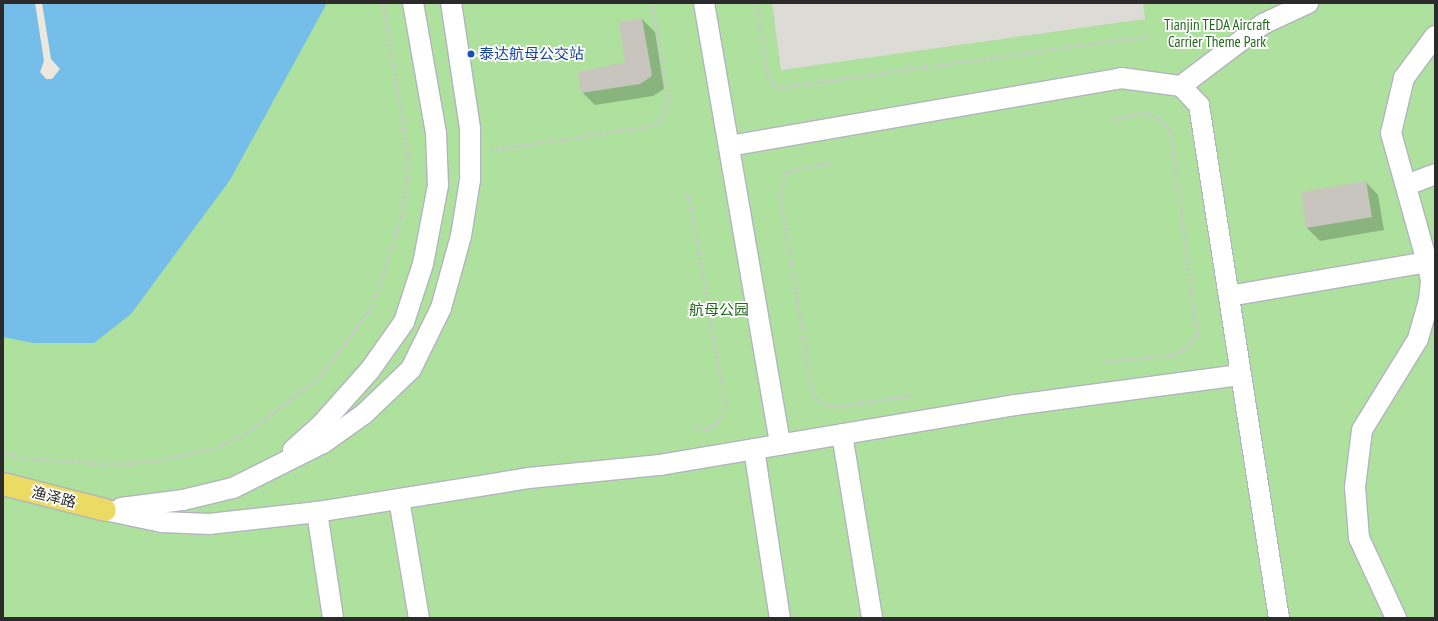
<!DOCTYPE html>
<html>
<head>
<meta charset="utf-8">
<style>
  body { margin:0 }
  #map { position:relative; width:1438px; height:621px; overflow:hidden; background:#ede8de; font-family:"PT Sans Narrow","Noto Sans SC",sans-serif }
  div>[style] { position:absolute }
  .green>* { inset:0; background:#ade19d }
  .plaza>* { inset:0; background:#dddbd5 }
  .water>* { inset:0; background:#76beea }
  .pier>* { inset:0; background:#ede8de }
  .shadow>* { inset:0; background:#0003 }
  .building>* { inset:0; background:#c8c5be }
  .path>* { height:2.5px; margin-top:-1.25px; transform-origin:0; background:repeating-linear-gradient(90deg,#c8c8c8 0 3px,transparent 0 5px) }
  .roads { filter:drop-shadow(1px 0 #b2b3be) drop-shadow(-1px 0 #b2b3be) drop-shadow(0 1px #b2b3be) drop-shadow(0 -1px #b2b3be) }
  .minor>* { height:20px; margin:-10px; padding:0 10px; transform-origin:10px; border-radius:10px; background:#fff }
  .major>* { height:22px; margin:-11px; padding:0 11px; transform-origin:11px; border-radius:11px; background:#ebdb65 }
  .dots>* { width:11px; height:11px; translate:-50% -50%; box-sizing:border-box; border:2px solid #fff; border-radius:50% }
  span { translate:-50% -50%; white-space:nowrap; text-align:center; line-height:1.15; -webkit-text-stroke:3.5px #fff; paint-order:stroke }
  .park-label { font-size:15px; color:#25661e }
  .transit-label { font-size:15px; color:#164399 }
  .left { translate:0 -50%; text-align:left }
  .street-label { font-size:15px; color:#2b2b2b }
  .frame { position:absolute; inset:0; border:4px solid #2b2b2b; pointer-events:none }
</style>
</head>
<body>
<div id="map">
  <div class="green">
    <i style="clip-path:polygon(3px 3px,1435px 3px,1435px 618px,3px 618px)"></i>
  </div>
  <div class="plaza">
    <i style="clip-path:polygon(772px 3px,1143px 3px,1145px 19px,781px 70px)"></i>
  </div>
  <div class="water">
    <i style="clip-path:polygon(3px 3px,327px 3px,230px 180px,131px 314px,94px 343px,33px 343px,3px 337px)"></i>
  </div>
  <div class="pier">
    <i style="clip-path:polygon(35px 3px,42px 3px,51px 59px,60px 69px,52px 79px,46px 79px,40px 72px,44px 61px)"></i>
  </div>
  <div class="shadow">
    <i style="clip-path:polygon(642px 19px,655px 32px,664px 89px,653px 96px,595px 105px,582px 92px,626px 63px)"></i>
    <i style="clip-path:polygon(1366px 182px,1378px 195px,1384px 230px,1320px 241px,1307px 228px,1302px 193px)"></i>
  </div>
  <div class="building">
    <i style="clip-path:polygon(642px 18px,652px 76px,640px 84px,581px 93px,578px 72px,625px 62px,619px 22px)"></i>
    <i style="clip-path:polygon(1366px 181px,1372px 217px,1306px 228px,1301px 192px)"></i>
  </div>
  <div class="path">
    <i style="left:756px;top:3px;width:73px;rotate:80.5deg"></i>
    <i style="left:768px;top:75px;width:15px;rotate:58deg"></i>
    <i style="left:776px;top:88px;width:376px;rotate:-8deg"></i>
    <i style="left:491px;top:150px;width:160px;rotate:-8.6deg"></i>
    <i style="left:649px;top:126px;width:12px;rotate:-24deg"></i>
    <i style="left:660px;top:121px;width:21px;rotate:-67deg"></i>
    <i style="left:668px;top:102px;width:100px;rotate:-99.2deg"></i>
    <i style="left:829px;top:163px;width:43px;rotate:167.9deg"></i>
    <i style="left:787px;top:172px;width:22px;rotate:108deg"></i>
    <i style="left:780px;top:193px;width:205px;rotate:80.7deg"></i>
    <i style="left:813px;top:395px;width:16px;rotate:38deg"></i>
    <i style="left:826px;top:405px;width:14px;rotate:4deg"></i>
    <i style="left:840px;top:406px;width:75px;rotate:-8.5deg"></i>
    <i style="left:684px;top:193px;width:8px;rotate:40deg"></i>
    <i style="left:690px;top:198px;width:211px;rotate:80.2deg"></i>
    <i style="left:726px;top:406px;width:20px;rotate:117deg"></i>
    <i style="left:717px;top:424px;width:13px;rotate:151deg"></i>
    <i style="left:706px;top:430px;width:12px;rotate:-166deg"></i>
    <i style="left:1103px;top:362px;width:68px;rotate:-5.9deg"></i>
    <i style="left:1171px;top:355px;width:12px;rotate:-20deg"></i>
    <i style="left:1182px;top:351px;width:22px;rotate:-47deg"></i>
    <i style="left:1197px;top:335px;width:207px;rotate:-97.5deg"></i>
    <i style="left:1170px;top:130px;width:19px;rotate:-137deg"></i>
    <i style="left:1156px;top:117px;width:15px;rotate:-164deg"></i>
    <i style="left:1142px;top:113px;width:32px;rotate:166deg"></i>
    <i style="left:3px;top:452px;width:25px;rotate:14deg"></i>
    <i style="left:27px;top:458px;width:80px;rotate:4.3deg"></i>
    <i style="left:107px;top:464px;width:40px;rotate:-2.9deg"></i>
    <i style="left:147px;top:462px;width:70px;rotate:-11.5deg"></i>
    <i style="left:216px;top:448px;width:34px;rotate:-26deg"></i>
    <i style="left:247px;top:433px;width:91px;rotate:-37.4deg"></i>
    <i style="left:319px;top:378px;width:89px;rotate:-53.6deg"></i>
    <i style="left:372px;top:306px;width:93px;rotate:-71.8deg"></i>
    <i style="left:401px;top:218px;width:54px;rotate:-81.4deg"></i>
    <i style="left:409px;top:165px;width:164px;rotate:-99.1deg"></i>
  </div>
  <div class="roads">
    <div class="minor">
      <i style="left:704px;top:3px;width:448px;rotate:80.2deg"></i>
      <i style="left:1181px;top:86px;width:103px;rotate:-37.1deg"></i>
      <i style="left:1263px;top:24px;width:50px;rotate:-25deg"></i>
      <i style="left:729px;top:146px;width:398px;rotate:-9.8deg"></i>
      <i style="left:1121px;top:78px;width:61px;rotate:7.6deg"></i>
      <i style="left:1181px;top:86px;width:26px;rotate:47deg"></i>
      <i style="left:1199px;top:105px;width:519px;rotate:81.14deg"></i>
      <i style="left:1407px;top:185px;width:30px;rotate:-21deg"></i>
      <i style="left:1229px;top:296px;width:201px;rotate:-9.7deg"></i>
      <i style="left:842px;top:434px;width:186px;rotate:80.7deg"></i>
      <i style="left:754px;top:449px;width:171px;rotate:81.3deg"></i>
      <i style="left:293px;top:450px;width:38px;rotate:-42deg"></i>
      <i style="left:321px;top:425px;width:74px;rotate:-48.3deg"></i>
      <i style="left:370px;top:370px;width:59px;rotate:-54.7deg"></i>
      <i style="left:404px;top:322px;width:61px;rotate:-71.9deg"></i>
      <i style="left:423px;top:264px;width:80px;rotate:-79.2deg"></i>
      <i style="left:438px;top:185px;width:52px;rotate:-92.2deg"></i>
      <i style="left:436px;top:133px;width:132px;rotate:-100deg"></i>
      <i style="left:399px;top:499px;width:121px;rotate:80.5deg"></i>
      <i style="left:121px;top:508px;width:63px;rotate:-7.4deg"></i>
      <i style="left:183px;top:500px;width:51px;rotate:-13.5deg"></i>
      <i style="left:233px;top:488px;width:101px;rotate:-26.6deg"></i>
      <i style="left:323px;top:443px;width:50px;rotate:-35.3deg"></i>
      <i style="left:364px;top:414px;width:65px;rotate:-43.8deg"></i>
      <i style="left:411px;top:369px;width:68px;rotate:-63.8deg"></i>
      <i style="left:441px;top:308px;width:75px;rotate:-74.5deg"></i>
      <i style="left:461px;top:236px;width:57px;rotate:-80.9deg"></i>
      <i style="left:470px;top:180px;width:52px;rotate:-90deg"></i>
      <i style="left:470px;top:128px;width:126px;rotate:-98.6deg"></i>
      <i style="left:105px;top:510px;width:58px;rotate:11.9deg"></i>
      <i style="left:162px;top:522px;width:47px;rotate:2.4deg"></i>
      <i style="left:209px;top:524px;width:109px;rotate:-6.3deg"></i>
      <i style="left:317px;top:512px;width:215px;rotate:-9.1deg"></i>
      <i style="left:529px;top:478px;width:132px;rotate:-5.7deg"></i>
      <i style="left:660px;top:465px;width:360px;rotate:-9.6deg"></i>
      <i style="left:1015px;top:405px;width:228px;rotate:-7.6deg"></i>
      <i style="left:317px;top:512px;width:107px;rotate:81.4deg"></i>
      <i style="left:1396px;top:618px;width:88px;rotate:-114.8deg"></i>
      <i style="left:1359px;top:538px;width:51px;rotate:-94.5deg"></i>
      <i style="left:1355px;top:487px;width:57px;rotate:-83deg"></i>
      <i style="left:1362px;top:430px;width:107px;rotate:-58.4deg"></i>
      <i style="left:1418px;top:339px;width:41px;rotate:-74.2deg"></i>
      <i style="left:1429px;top:300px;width:20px;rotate:-84deg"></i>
      <i style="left:1431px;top:280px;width:18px;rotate:-103deg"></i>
      <i style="left:1427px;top:262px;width:134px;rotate:-105.6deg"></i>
      <i style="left:1391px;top:133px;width:57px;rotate:-76.7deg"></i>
      <i style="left:1404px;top:78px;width:52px;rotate:-53.6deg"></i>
    </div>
    <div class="major">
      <i style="left:3px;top:484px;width:105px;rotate:14.3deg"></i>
    </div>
  </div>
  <div class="dots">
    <i style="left:471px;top:54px;background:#1a4fb4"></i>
  </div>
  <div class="park-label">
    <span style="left:1217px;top:33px">Tianjin TEDA Aircraft<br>Carrier Theme Park</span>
    <span style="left:719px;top:310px">航母公园</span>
  </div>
  <div class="transit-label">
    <span class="left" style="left:479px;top:54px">泰达航母公交站</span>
  </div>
  <div class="street-label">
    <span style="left:54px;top:497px;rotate:14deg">渔泽路</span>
  </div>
  <div class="frame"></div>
</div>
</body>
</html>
